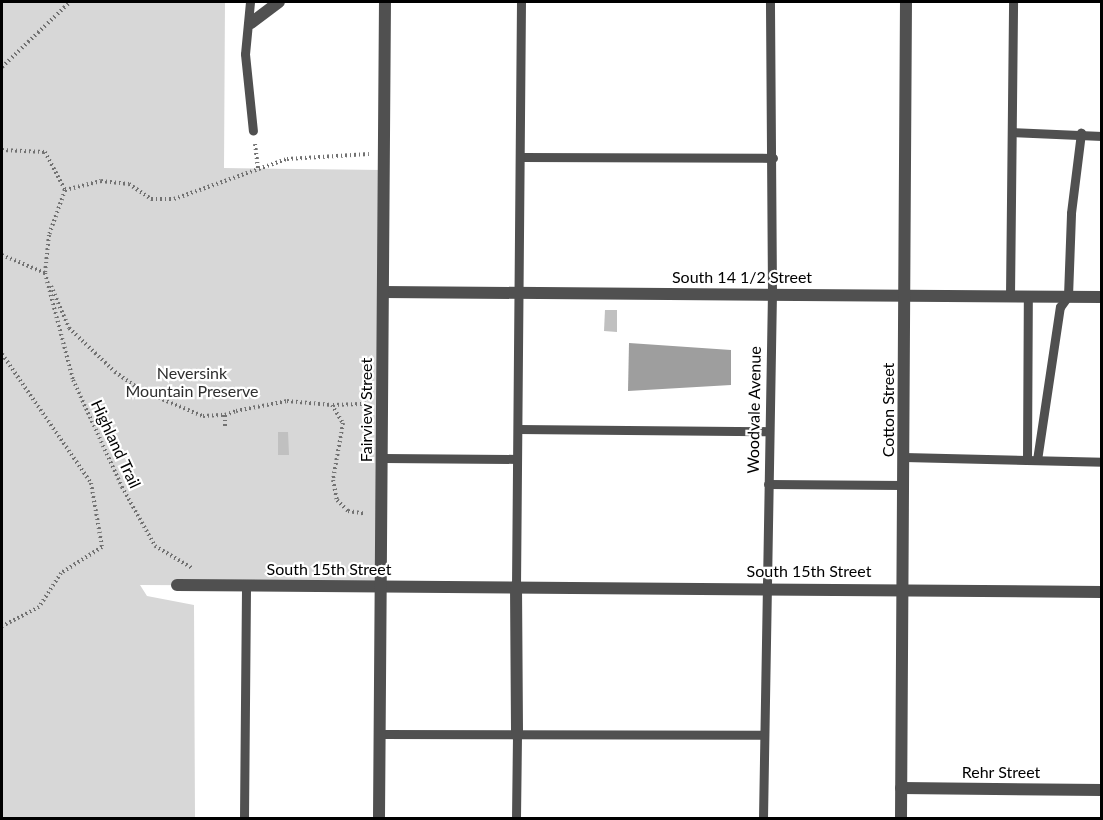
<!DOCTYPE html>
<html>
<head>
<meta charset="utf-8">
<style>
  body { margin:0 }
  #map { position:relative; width:1103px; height:820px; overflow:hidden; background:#fff; font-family:Lato,sans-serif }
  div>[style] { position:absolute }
  .green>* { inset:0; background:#d7d7d7 }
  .water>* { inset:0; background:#9e9e9e }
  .building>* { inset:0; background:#c0c0c0 }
  .path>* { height:4px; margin-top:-2px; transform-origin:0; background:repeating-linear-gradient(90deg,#727272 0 1.5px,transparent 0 4.5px) }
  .service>* { height:9px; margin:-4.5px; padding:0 4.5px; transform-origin:4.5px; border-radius:4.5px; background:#505050 }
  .minor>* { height:12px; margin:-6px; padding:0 6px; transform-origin:6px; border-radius:6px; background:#505050 }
  .tertiary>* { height:12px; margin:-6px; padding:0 6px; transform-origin:6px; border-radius:6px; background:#505050 }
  span { translate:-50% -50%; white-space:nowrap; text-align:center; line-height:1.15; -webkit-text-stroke:4.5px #fff; paint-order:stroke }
  .street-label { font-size:16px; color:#000 }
  .park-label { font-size:16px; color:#2e2e2e }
  .frame { position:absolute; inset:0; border:3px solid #000; pointer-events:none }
</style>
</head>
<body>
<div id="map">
  <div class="green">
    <i style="clip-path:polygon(2px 2px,225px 2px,224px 168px,384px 170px,381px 586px,140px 585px,147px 596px,194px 605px,195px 818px,2px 818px)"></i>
  </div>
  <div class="water">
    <i style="clip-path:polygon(629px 343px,731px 350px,731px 385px,628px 391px)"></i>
  </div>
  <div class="building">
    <i style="clip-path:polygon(605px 310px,617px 310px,617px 332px,604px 331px)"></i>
    <i style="clip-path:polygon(278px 432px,288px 432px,289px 455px,278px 455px)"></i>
  </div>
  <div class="path">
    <i style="left:2px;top:67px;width:94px;rotate:-43.7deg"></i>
    <i style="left:255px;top:144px;width:25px;rotate:83deg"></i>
    <i style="left:2px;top:150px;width:43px;rotate:2.7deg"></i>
    <i style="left:45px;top:152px;width:43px;rotate:62.2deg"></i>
    <i style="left:65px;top:190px;width:48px;rotate:109.6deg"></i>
    <i style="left:49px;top:235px;width:39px;rotate:96deg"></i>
    <i style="left:65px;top:190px;width:37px;rotate:-14deg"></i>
    <i style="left:101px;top:181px;width:28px;rotate:6deg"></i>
    <i style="left:129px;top:184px;width:27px;rotate:34deg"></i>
    <i style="left:151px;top:199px;width:23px"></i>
    <i style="left:174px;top:199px;width:120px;rotate:-19.5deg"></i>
    <i style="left:287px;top:159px;width:82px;rotate:-3.5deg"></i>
    <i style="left:2px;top:255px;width:47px;rotate:22.7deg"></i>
    <i style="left:45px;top:273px;width:111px;rotate:75.3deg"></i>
    <i style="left:73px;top:380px;width:118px;rotate:65.4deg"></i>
    <i style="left:122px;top:487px;width:68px;rotate:60.8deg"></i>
    <i style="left:155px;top:546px;width:43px;rotate:30.7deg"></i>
    <i style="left:51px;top:286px;width:46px;rotate:66.8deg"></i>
    <i style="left:69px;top:328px;width:64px;rotate:43.7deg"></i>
    <i style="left:115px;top:372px;width:33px;rotate:35deg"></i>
    <i style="left:142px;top:391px;width:66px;rotate:22.3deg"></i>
    <i style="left:203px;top:416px;width:22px;rotate:-3deg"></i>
    <i style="left:2px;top:354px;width:157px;rotate:55.4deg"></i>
    <i style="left:91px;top:483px;width:65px;rotate:80.2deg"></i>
    <i style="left:102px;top:547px;width:49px;rotate:147.6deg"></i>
    <i style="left:61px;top:573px;width:40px;rotate:122.9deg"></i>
    <i style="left:39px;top:607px;width:42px;rotate:152.8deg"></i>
    <i style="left:333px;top:405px;width:34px;rotate:-2deg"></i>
    <i style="left:225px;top:426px;width:11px;rotate:-90deg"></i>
    <i style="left:225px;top:415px;width:12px;rotate:-20deg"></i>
    <i style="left:236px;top:411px;width:52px;rotate:-11.1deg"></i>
    <i style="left:287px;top:401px;width:45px;rotate:5.1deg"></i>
    <i style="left:332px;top:405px;width:21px;rotate:59deg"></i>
    <i style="left:343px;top:423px;width:58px;rotate:100deg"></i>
    <i style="left:333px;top:480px;width:20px;rotate:79deg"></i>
    <i style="left:337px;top:500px;width:16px;rotate:45deg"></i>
    <i style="left:348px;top:511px;width:18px;rotate:9deg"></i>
  </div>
  <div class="service">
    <i style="left:250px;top:2px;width:52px;rotate:95.5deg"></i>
    <i style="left:245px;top:54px;width:77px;rotate:84.1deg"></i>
    <i style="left:1012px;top:132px;width:90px;rotate:2.5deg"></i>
    <i style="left:521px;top:157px;width:252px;rotate:0.2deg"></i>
    <i style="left:1010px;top:296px;width:294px;rotate:-89.4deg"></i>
    <i style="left:518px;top:429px;width:250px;rotate:0.5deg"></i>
    <i style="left:904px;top:457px;width:198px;rotate:1.4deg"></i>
    <i style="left:383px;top:458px;width:134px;rotate:0.4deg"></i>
    <i style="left:1027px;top:460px;width:164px;rotate:-89.7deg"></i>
    <i style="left:1037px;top:460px;width:155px;rotate:-81.5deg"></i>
    <i style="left:1060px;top:307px;width:14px;rotate:-54deg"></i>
    <i style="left:1068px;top:296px;width:83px;rotate:-87.9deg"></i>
    <i style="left:1071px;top:213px;width:81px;rotate:-82.9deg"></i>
    <i style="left:768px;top:484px;width:136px;rotate:0.4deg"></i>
    <i style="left:516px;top:586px;width:584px;rotate:-89.51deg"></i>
    <i style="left:380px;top:734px;width:384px;rotate:0.1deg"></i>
    <i style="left:244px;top:818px;width:233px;rotate:-89.5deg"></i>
    <i style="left:516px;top:818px;width:83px;rotate:-89.3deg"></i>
    <i style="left:763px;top:818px;width:525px;rotate:-89.02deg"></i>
    <i style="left:772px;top:293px;width:291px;rotate:-90.4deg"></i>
  </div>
  <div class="minor">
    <i style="left:251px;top:23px;width:35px;rotate:-37deg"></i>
    <i style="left:383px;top:292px;width:719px;rotate:0.4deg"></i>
    <i style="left:177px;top:585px;width:925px;rotate:0.43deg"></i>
    <i style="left:516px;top:586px;width:149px;rotate:89.6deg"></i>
    <i style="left:901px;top:788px;width:201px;rotate:0.6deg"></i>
    <i style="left:379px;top:818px;width:816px;rotate:-89.58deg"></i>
  </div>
  <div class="tertiary">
    <i style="left:901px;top:818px;width:816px;rotate:-89.65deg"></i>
  </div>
  <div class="street-label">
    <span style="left:742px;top:277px">South 14 1/2 Street</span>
    <span style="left:366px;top:410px;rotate:-90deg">Fairview Street</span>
    <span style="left:754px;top:410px;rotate:-89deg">Woodvale Avenue</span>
    <span style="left:888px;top:410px;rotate:-90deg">Cotton Street</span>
    <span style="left:116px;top:444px;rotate:65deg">Highland Trail</span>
    <span style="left:329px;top:569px">South 15th Street</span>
    <span style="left:809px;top:571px">South 15th Street</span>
    <span style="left:1001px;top:772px">Rehr Street</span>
  </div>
  <div class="park-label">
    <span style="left:192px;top:382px">Neversink<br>Mountain Preserve</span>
  </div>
  <div class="frame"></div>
</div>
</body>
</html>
